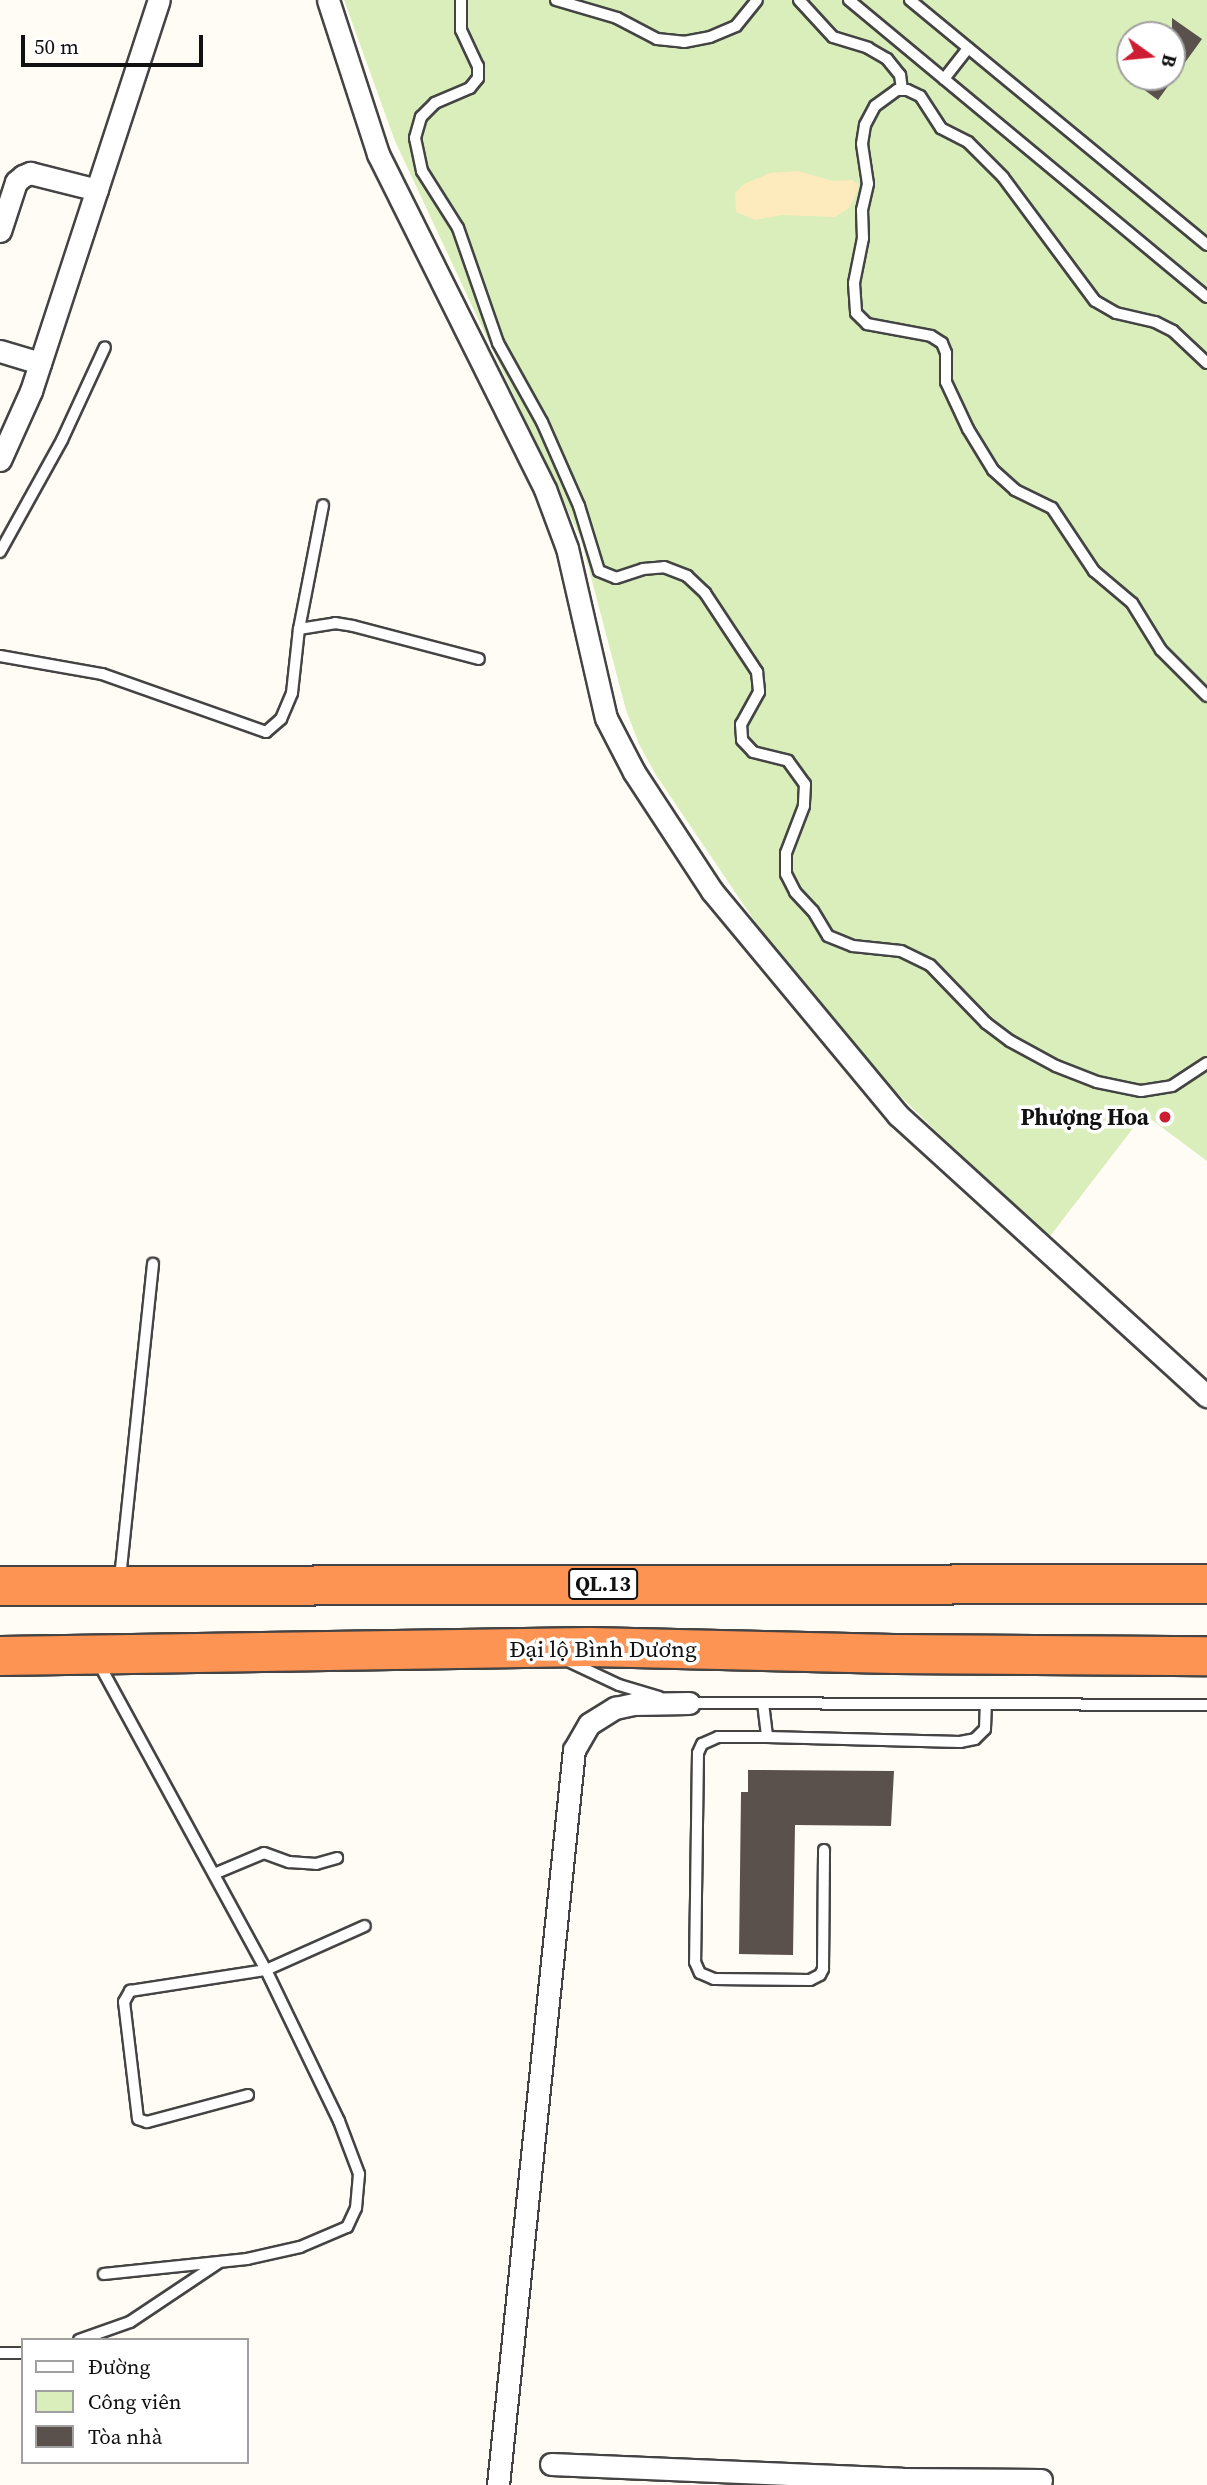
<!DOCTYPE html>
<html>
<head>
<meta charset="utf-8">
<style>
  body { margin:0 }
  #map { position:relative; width:1207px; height:2485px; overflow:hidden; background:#fffcf5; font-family:"Source Serif 4",serif }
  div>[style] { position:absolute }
  .green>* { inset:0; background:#d9eeba }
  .sand>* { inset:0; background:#feebbd }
  .building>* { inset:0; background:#5b514c }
  .roads { filter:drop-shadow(2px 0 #444) drop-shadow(-2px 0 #444) drop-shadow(0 2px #444) drop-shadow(0 -2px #444) }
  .lane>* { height:10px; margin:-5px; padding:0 5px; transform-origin:5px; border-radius:5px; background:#fff }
  .street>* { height:21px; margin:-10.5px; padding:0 10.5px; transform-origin:10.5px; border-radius:10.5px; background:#fff }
  .highway>* { height:38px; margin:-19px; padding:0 19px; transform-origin:19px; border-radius:19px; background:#fe9454 }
  .dots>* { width:19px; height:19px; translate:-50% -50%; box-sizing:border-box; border:4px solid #fff; border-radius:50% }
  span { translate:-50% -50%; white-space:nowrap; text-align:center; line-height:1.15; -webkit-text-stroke:7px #fff; paint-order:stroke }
  .shield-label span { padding:2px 5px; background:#fff; border:2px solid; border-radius:5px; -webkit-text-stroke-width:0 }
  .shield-label { font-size:21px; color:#111; font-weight:700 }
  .poi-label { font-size:23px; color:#111; font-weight:700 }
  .right { translate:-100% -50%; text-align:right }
  .street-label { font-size:23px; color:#111 }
  .legend { position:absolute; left:21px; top:2338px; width:228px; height:126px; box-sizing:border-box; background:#fff; border:2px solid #a0a0a0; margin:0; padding:9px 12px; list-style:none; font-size:21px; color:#111 }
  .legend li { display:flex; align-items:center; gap:14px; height:35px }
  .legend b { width:35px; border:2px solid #a0a0a0 }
  .north { position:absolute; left:1116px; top:21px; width:70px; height:70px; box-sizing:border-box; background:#fff; border:2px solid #a0a0a0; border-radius:50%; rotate:105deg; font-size:19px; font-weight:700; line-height:28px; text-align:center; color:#111 }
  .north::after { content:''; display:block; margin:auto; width:24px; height:32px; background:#cd1d33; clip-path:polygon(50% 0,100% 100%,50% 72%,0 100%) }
  .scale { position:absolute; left:21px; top:35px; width:182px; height:32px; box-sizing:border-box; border:4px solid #111; border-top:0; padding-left:9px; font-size:21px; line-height:24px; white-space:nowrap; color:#111; -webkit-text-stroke:5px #fff; paint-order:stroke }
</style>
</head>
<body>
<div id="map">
  <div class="green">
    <i style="clip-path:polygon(evenodd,344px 0,1207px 0,1207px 1161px,1144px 1114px,1047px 1240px,892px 1088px,762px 932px,656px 775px,639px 744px,626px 710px,581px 539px,395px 141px,344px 0,1130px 35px,1172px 35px,1172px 77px,1130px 77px,1130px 35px)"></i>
  </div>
  <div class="sand">
    <i style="clip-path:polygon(798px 171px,833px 181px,852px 180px,858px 184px,858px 190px,849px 208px,835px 217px,782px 215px,755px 220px,736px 212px,735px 193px,744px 184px,770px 173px)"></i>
  </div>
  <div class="building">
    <i style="clip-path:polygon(1172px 18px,1202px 39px,1158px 100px,1127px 77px,1172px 77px)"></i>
    <i style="clip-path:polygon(748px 1770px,894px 1771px,891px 1826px,795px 1825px,793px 1955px,739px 1954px,741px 1792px,748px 1792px)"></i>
  </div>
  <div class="roads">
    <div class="lane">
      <i style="left:461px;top:0;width:30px;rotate:90deg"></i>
      <i style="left:461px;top:30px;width:40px;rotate:65deg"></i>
      <i style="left:478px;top:66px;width:12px;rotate:90deg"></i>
      <i style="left:478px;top:78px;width:13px;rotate:129deg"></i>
      <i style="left:470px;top:88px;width:38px;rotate:157deg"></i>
      <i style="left:435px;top:103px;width:20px;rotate:135deg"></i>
      <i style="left:421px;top:117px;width:22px;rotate:106deg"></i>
      <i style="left:415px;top:138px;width:34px;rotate:78deg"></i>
      <i style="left:422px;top:171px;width:67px;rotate:57.7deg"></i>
      <i style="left:458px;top:228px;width:122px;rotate:70.8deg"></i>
      <i style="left:498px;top:343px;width:90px;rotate:60.9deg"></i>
      <i style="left:542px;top:422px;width:92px;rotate:66.2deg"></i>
      <i style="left:579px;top:506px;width:68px;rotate:72.9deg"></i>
      <i style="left:599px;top:571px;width:18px;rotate:22deg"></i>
      <i style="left:616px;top:578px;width:28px;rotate:-18deg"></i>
      <i style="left:643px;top:569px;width:21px;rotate:-5deg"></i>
      <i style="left:664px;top:567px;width:25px;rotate:21deg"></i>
      <i style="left:687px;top:576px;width:25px;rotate:43deg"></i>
      <i style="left:705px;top:593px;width:95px;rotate:56.6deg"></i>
      <i style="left:757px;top:672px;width:20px;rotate:84deg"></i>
      <i style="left:759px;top:692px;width:37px;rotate:119deg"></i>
      <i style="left:741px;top:724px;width:16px;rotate:86deg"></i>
      <i style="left:742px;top:740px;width:16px;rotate:47deg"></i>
      <i style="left:753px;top:752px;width:36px;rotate:14deg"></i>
      <i style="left:788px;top:761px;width:29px;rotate:54deg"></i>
      <i style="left:805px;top:784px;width:22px;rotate:93deg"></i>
      <i style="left:804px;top:806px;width:50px;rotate:111deg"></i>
      <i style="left:786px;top:853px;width:21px;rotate:90deg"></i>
      <i style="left:786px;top:874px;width:20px;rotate:63deg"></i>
      <i style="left:795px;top:892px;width:26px;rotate:47deg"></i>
      <i style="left:813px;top:911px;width:29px;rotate:59deg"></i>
      <i style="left:828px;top:936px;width:27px;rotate:22deg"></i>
      <i style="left:853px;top:946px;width:48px;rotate:5.9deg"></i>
      <i style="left:901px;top:951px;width:32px;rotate:26deg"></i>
      <i style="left:930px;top:965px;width:81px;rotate:46deg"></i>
      <i style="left:986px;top:1023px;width:30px;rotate:37deg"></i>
      <i style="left:1010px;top:1041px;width:52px;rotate:28.5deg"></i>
      <i style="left:1056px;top:1066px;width:44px;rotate:21.3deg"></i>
      <i style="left:1097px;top:1082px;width:45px;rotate:11.6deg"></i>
      <i style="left:1141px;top:1091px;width:31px;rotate:-9deg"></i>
      <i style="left:1172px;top:1086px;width:42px;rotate:-33.3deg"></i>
      <i style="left:556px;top:0;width:64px;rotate:16.4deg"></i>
      <i style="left:617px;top:18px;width:45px;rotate:27.7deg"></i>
      <i style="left:657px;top:39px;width:27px;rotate:6deg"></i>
      <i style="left:684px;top:42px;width:26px;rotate:-11deg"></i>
      <i style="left:710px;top:37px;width:28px;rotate:-23deg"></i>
      <i style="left:736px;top:26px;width:33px;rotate:-51deg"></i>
      <i style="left:799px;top:0;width:50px;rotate:47.4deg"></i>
      <i style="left:833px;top:37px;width:37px;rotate:17deg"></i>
      <i style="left:868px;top:48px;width:22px;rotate:30deg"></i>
      <i style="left:887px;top:59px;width:21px;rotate:51deg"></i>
      <i style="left:900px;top:75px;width:14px;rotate:82deg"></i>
      <i style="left:849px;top:0;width:465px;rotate:39.7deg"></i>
      <i style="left:910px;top:0;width:385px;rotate:39.5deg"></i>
      <i style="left:944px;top:79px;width:39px;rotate:-52deg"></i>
      <i style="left:1207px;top:363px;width:47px;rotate:-136.7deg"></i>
      <i style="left:1173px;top:331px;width:20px;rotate:-153deg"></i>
      <i style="left:1155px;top:322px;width:40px;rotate:-167deg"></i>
      <i style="left:1116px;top:313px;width:24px;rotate:-150deg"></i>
      <i style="left:1095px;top:301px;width:154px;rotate:-126.6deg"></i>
      <i style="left:1003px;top:177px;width:49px;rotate:-135deg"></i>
      <i style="left:968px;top:142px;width:30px;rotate:-153deg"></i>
      <i style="left:941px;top:128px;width:38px;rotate:-123deg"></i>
      <i style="left:920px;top:96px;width:14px;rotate:-155deg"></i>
      <i style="left:907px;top:90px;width:10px;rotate:180deg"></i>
      <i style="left:897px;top:90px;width:27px;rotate:144deg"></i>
      <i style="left:875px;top:106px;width:21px;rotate:118deg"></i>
      <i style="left:865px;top:125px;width:19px;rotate:99deg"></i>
      <i style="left:862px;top:144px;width:40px;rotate:81.5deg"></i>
      <i style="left:868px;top:184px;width:27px;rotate:103deg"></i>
      <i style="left:862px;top:210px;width:28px;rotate:88deg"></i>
      <i style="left:863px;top:238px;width:46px;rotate:101.3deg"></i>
      <i style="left:854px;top:283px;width:30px;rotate:86deg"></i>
      <i style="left:856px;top:313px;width:16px;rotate:45deg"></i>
      <i style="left:867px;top:324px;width:65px;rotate:10.6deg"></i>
      <i style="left:931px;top:336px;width:13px;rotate:32deg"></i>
      <i style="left:942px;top:343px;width:11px;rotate:68deg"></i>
      <i style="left:946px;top:353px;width:29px;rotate:90deg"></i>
      <i style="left:946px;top:382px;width:52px;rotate:64.9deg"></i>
      <i style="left:968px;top:429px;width:48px;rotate:58.6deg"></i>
      <i style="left:993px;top:470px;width:30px;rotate:42deg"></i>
      <i style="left:1015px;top:490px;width:41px;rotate:25.9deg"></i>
      <i style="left:1052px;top:508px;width:76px;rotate:56.3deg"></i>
      <i style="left:1094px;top:571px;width:50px;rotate:40.1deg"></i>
      <i style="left:1132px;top:603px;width:55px;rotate:58.3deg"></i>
      <i style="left:1161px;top:650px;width:65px;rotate:45deg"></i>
      <i style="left:0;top:552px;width:128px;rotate:-61deg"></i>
      <i style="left:62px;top:440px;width:102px;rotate:-65.2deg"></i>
      <i style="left:299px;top:629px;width:126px;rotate:-79deg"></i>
      <i style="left:0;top:656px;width:104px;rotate:10deg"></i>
      <i style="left:102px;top:674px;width:174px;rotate:19.5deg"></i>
      <i style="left:266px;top:732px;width:20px;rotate:-41deg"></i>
      <i style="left:281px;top:719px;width:28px;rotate:-67deg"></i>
      <i style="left:292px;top:693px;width:64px;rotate:-83.8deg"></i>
      <i style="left:299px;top:629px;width:36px;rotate:-9deg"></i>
      <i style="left:335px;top:623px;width:18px;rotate:9deg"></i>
      <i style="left:353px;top:626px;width:130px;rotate:14.7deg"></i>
      <i style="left:120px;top:1578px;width:316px;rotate:-84deg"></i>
      <i style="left:98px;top:1662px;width:351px;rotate:61.4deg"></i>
      <i style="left:266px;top:1970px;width:168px;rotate:64.2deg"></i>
      <i style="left:339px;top:2121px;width:57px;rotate:69.3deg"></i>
      <i style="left:359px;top:2174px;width:34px;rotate:95deg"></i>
      <i style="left:356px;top:2208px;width:21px;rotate:115deg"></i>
      <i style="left:347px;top:2227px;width:51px;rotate:156.9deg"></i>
      <i style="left:300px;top:2247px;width:54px;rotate:167.2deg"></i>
      <i style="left:247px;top:2259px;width:144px;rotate:174deg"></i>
      <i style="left:570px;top:1662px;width:54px;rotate:25.1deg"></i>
      <i style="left:619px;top:1685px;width:42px;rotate:16.7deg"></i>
      <i style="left:689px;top:1703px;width:518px;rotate:0.22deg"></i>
      <i style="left:763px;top:1703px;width:34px;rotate:83deg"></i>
      <i style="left:767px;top:1737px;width:193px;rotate:1.5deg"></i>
      <i style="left:960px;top:1742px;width:15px;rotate:-11deg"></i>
      <i style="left:975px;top:1739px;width:14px;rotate:-45deg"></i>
      <i style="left:985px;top:1729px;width:25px;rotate:-88deg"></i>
      <i style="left:767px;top:1737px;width:49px;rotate:180deg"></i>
      <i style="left:718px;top:1737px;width:17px;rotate:156deg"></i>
      <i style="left:702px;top:1744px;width:10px;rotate:114deg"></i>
      <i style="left:698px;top:1753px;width:209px;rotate:90.8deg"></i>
      <i style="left:695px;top:1962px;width:12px;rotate:66deg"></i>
      <i style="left:700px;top:1973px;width:15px;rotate:23deg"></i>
      <i style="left:714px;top:1979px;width:96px;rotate:0.6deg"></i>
      <i style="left:810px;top:1980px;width:11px;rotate:-27deg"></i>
      <i style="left:820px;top:1975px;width:7px;rotate:-63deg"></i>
      <i style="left:823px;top:1969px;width:119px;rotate:-89.5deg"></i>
      <i style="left:214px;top:1874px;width:54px;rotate:-22.8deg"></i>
      <i style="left:264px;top:1853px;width:27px;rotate:20deg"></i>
      <i style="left:289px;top:1862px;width:27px;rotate:4deg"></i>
      <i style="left:316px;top:1864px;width:22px;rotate:-16deg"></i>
      <i style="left:248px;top:2095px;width:105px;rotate:165deg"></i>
      <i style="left:147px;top:2122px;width:9px;rotate:-162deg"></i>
      <i style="left:138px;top:2119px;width:118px;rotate:-96.8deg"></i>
      <i style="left:124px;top:2002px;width:13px;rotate:-61deg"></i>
      <i style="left:130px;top:1991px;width:138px;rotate:-8.8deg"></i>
      <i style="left:266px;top:1970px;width:108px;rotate:-24deg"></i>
      <i style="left:79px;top:2340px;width:54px;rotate:-19.4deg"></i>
      <i style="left:130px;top:2322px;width:106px;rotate:-33.8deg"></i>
      <i style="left:0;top:2353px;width:23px"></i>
    </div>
    <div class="street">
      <i style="left:328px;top:0;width:162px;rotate:72deg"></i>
      <i style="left:378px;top:154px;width:374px;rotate:63.5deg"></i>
      <i style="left:545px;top:489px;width:63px;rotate:69.6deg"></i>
      <i style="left:567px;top:548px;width:174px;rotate:77.1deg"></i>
      <i style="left:606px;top:718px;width:61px;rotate:62.6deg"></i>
      <i style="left:634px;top:772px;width:142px;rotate:56.8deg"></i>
      <i style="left:712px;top:891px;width:291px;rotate:50.3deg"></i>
      <i style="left:898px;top:1115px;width:418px;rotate:42.3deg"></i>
      <i style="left:0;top:231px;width:52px;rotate:-71.9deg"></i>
      <i style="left:16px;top:182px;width:9px;rotate:-41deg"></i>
      <i style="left:23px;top:176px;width:8px;rotate:-23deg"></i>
      <i style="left:30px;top:173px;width:69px;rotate:14.2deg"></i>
      <i style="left:0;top:351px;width:42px;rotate:16.7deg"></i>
      <i style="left:0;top:460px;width:76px;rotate:-65.8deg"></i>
      <i style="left:31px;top:391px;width:411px;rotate:-71.9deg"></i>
      <i style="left:551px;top:2464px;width:351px;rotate:2.4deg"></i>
      <i style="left:902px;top:2479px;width:139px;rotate:0.4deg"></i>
      <i style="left:498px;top:2485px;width:739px;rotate:-84.1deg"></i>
      <i style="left:574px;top:1750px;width:30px;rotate:-60deg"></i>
      <i style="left:589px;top:1724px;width:31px;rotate:-32deg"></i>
      <i style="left:615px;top:1708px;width:19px;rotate:-12deg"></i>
      <i style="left:634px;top:1704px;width:55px;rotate:-1deg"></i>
    </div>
    <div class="highway">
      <i style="left:0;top:1586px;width:1207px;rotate:-0.09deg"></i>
      <i style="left:0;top:1656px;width:590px;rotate:-0.87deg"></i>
      <i style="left:590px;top:1647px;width:304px;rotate:1.3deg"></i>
      <i style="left:894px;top:1654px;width:313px;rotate:0.4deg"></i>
    </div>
  </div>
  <div class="dots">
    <i style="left:1165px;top:1117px;background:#cd1d33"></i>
  </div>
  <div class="shield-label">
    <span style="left:603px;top:1584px">QL.13</span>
  </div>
  <div class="poi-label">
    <span class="right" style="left:1149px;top:1117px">Phượng Hoa</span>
  </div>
  <div class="street-label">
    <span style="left:603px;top:1649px">Đại lộ Bình Dương</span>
  </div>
  <ul class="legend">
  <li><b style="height:9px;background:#fff"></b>Đường</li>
  <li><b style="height:19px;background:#d9eeba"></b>Công viên</li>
  <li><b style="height:19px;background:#5b514c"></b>Tòa nhà</li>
  </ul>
  <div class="north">B</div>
  <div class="scale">50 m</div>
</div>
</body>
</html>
